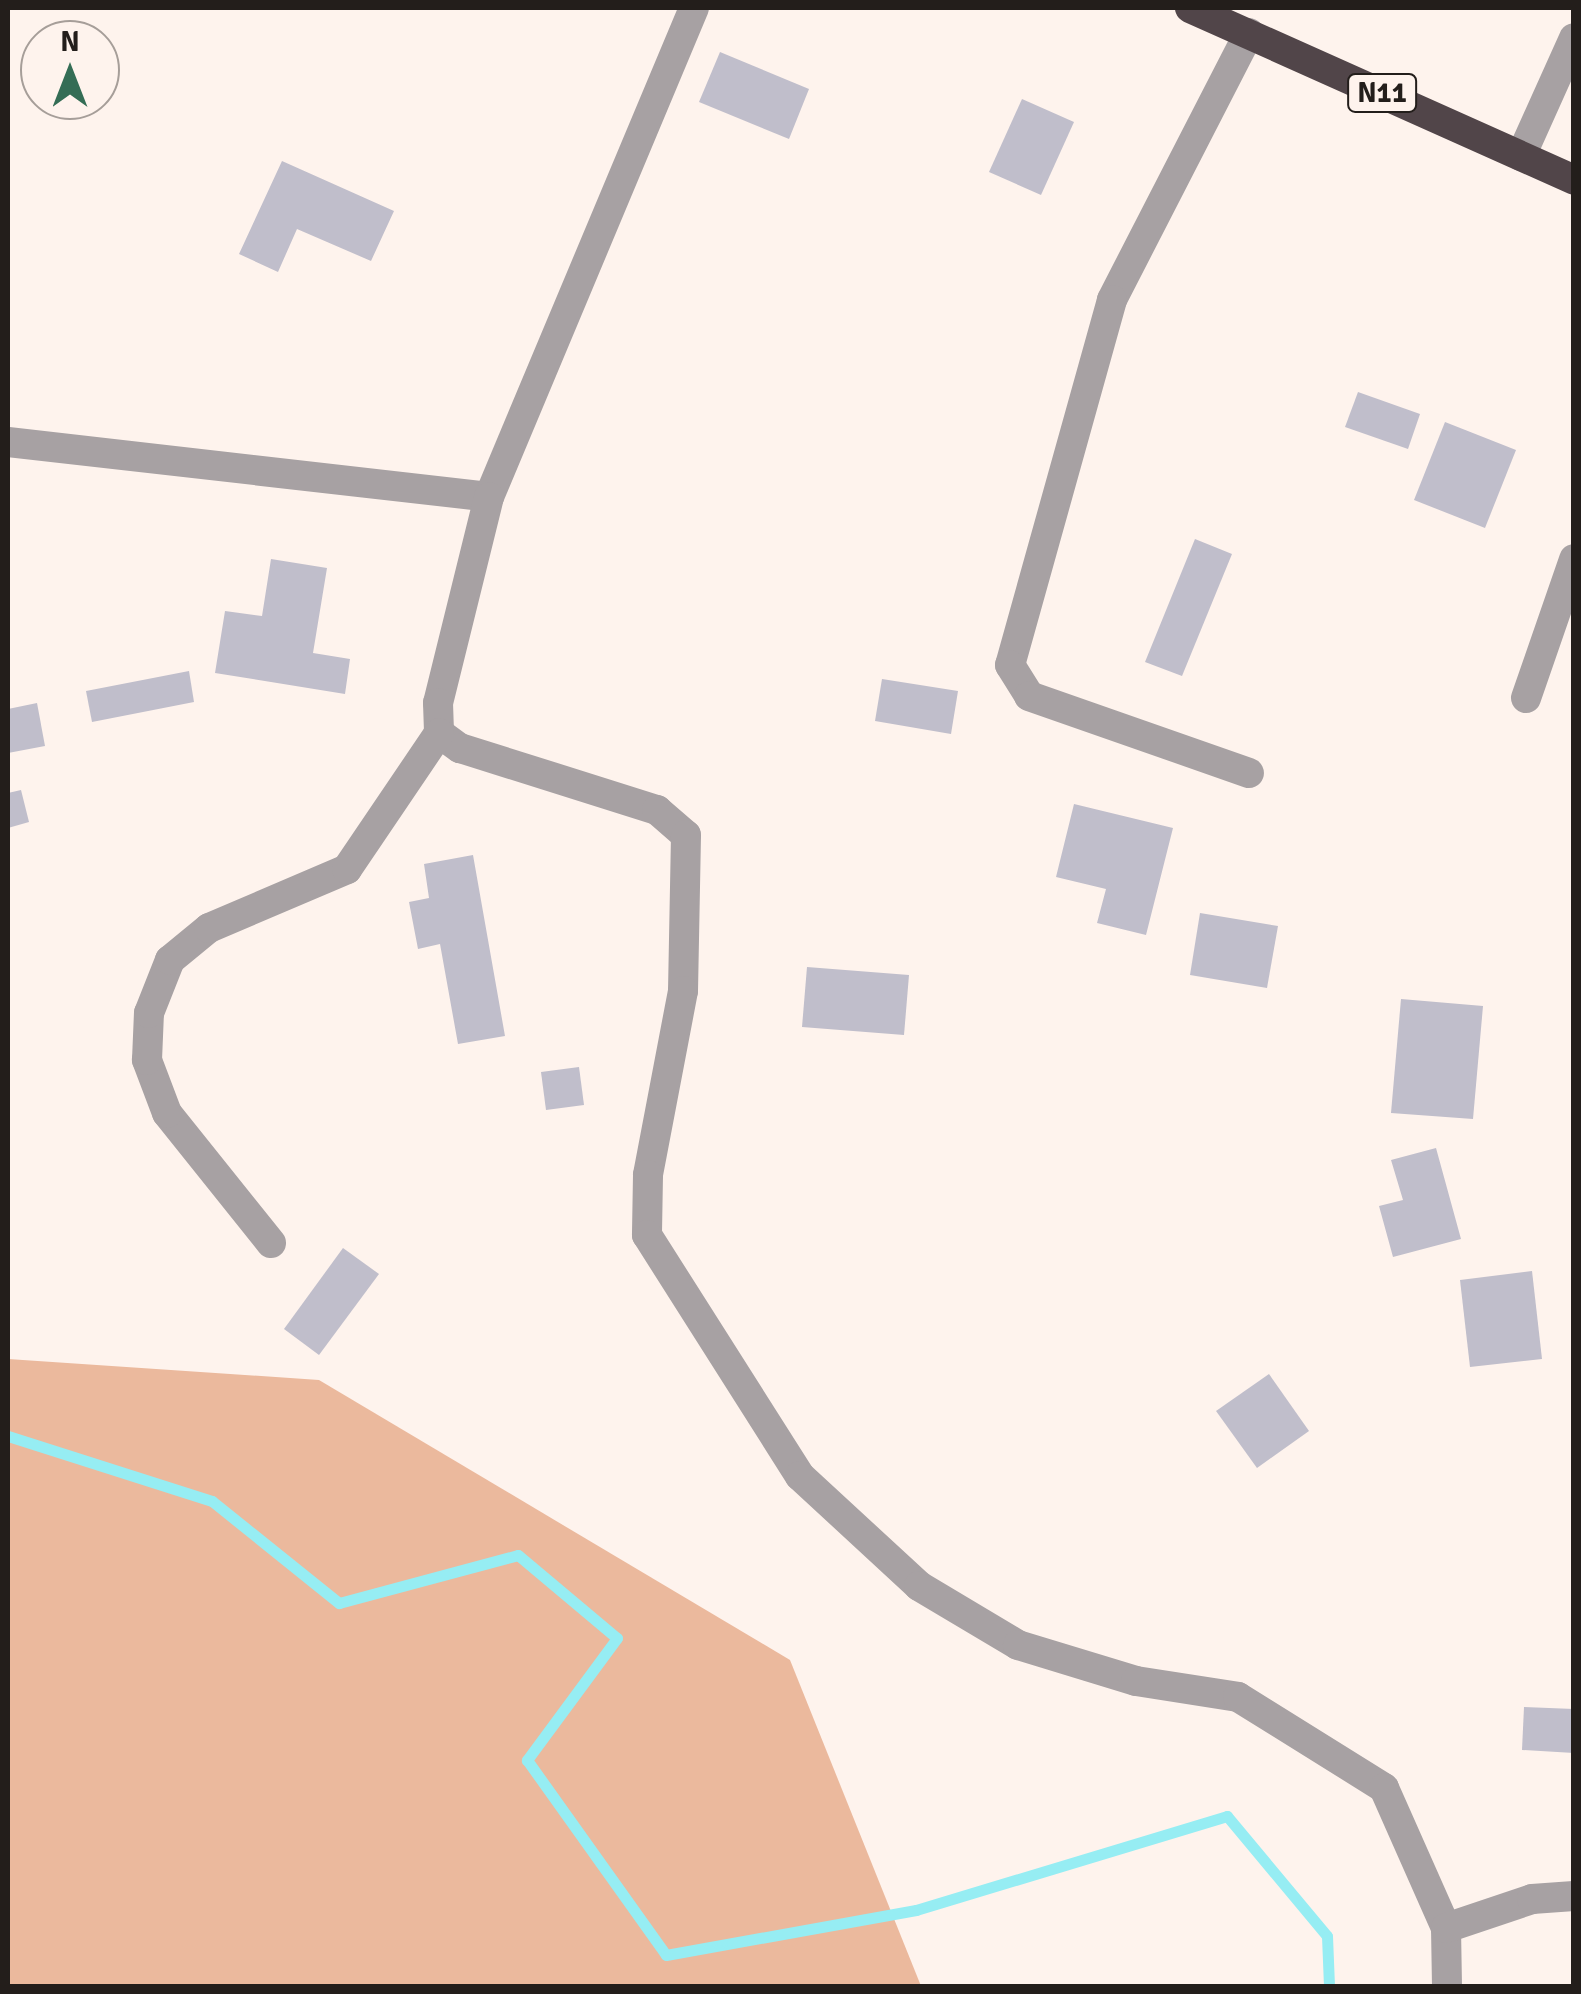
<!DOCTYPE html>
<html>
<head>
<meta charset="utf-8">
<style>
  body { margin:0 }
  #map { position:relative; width:1581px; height:1994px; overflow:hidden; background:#fef3ed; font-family:Signika,sans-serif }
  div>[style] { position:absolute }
  .green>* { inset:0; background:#ebb99d }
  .stream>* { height:11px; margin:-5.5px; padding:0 5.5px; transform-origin:5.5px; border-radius:5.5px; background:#96edf3 }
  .building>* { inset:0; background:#c0becb }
  .minor>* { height:30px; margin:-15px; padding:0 15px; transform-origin:15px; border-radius:15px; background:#a7a1a3 }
  .highway>* { height:30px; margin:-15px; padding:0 15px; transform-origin:15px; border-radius:15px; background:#514549 }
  span { translate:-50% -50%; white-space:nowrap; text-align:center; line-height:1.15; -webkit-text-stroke:8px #fef3ed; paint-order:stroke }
  .shield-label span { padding:2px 8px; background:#fef3ed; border:2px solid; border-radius:8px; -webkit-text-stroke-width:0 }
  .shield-label { font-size:28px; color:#231e1b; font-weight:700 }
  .frame { position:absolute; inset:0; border:10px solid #231e1b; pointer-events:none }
  .north { position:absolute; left:20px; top:20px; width:100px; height:100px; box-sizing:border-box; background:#fef3ed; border:2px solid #a69e99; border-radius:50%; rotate:0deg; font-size:28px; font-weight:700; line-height:40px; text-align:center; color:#231e1b }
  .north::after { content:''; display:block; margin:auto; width:35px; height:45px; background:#346d55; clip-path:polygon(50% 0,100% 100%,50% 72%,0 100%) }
</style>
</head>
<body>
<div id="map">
  <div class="green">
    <i style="clip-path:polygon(8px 1359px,319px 1380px,790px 1660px,921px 1986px,8px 1986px)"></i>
  </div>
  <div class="stream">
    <i style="left:8px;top:1436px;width:214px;rotate:17.7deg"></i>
    <i style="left:212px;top:1501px;width:163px;rotate:38.8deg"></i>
    <i style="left:339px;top:1603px;width:185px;rotate:-15deg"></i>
    <i style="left:518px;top:1555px;width:129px;rotate:40deg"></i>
    <i style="left:617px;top:1638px;width:152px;rotate:126.4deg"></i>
    <i style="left:527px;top:1760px;width:239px;rotate:54.5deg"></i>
    <i style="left:666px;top:1955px;width:254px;rotate:-10.2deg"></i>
    <i style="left:916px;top:1910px;width:325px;rotate:-16.8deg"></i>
    <i style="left:1227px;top:1816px;width:156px;rotate:50.2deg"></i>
    <i style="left:1327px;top:1936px;width:50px;rotate:87.7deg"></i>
  </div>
  <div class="building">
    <i style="clip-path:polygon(720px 52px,809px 89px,789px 139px,699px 102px)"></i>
    <i style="clip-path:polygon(1022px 99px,1074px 122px,1041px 195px,989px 172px)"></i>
    <i style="clip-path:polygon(282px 161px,394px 211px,371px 261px,297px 229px,278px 272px,239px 254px)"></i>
    <i style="clip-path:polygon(1358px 392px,1420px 414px,1408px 449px,1345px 427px)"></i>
    <i style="clip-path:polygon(1445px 422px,1516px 450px,1485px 528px,1414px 500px)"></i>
    <i style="clip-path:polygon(1195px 539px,1232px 554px,1182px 676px,1145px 662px)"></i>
    <i style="clip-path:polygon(271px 559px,327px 568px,313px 653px,350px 659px,345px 694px,215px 673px,225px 611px,262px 616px)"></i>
    <i style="clip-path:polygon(189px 671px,194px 702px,92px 722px,86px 691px)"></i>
    <i style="clip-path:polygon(882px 679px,958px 691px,951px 734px,875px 721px)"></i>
    <i style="clip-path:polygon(37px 703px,45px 746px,8px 753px,8px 709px)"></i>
    <i style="clip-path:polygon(21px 790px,29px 822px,8px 828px,8px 793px)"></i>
    <i style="clip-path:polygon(1074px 804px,1173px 828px,1146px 935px,1097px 923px,1106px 889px,1056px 877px)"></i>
    <i style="clip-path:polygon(473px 855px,505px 1036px,458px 1044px,440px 944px,418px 949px,409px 902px,429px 898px,424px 864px)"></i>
    <i style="clip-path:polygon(1200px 913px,1278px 926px,1267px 988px,1190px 975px)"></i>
    <i style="clip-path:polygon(807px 967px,909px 975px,904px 1035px,802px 1027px)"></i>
    <i style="clip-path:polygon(1401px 999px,1483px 1006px,1473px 1119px,1391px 1113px)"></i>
    <i style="clip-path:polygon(579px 1067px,584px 1105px,546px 1110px,541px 1072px)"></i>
    <i style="clip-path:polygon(1436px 1148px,1461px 1239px,1393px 1257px,1379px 1206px,1403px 1200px,1391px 1160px)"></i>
    <i style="clip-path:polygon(343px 1248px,379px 1274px,319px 1355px,284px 1329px)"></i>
    <i style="clip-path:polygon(1532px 1271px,1542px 1359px,1470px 1367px,1460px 1280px)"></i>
    <i style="clip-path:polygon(1269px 1374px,1309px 1431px,1257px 1468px,1216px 1411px)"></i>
    <i style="clip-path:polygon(1524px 1707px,1574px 1709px,1574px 1753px,1522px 1750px)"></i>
  </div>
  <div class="minor">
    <i style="left:1249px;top:33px;width:300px;rotate:117.2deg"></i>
    <i style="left:1112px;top:300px;width:379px;rotate:105.6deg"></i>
    <i style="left:1010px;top:665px;width:36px;rotate:58deg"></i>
    <i style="left:1029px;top:696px;width:233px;rotate:19.3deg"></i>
    <i style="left:1521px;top:156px;width:129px;rotate:-65.8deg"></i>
    <i style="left:8px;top:442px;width:484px;rotate:6.5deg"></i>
    <i style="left:489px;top:497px;width:530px;rotate:-67.26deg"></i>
    <i style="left:489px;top:497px;width:212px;rotate:103.9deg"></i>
    <i style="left:438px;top:703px;width:30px;rotate:88deg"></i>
    <i style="left:439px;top:733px;width:26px;rotate:36deg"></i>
    <i style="left:460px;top:748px;width:207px;rotate:17.5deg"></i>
    <i style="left:657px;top:810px;width:38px;rotate:41deg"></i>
    <i style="left:686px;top:835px;width:156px;rotate:91.1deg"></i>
    <i style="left:683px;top:991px;width:187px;rotate:100.8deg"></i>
    <i style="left:648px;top:1175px;width:60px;rotate:91deg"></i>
    <i style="left:647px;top:1235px;width:285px;rotate:57.6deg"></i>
    <i style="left:800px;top:1476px;width:162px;rotate:42.7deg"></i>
    <i style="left:919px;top:1586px;width:115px;rotate:30.8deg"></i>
    <i style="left:1018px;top:1645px;width:123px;rotate:17deg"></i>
    <i style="left:1136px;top:1681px;width:103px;rotate:8.9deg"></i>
    <i style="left:1238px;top:1697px;width:172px;rotate:31.9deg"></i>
    <i style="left:1384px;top:1788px;width:153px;rotate:66.1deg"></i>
    <i style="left:1446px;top:1928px;width:58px;rotate:89deg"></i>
    <i style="left:1526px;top:698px;width:147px;rotate:-70.9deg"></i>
    <i style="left:271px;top:1243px;width:166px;rotate:-128.7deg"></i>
    <i style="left:167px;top:1113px;width:57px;rotate:-110.7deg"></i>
    <i style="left:147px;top:1060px;width:47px;rotate:-87.6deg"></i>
    <i style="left:149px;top:1013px;width:57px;rotate:-68.4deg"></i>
    <i style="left:170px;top:960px;width:50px;rotate:-39.4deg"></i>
    <i style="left:209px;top:928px;width:150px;rotate:-23.1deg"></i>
    <i style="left:347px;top:869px;width:164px;rotate:-55.9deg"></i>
    <i style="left:1446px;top:1928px;width:91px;rotate:-18.6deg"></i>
    <i style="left:1532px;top:1899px;width:42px;rotate:-4.1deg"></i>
  </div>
  <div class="highway">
    <i style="left:1190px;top:8px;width:421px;rotate:24.1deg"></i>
  </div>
  <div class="shield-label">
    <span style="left:1382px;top:93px">N11</span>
  </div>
  <div class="frame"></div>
  <div class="north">N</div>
</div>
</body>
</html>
